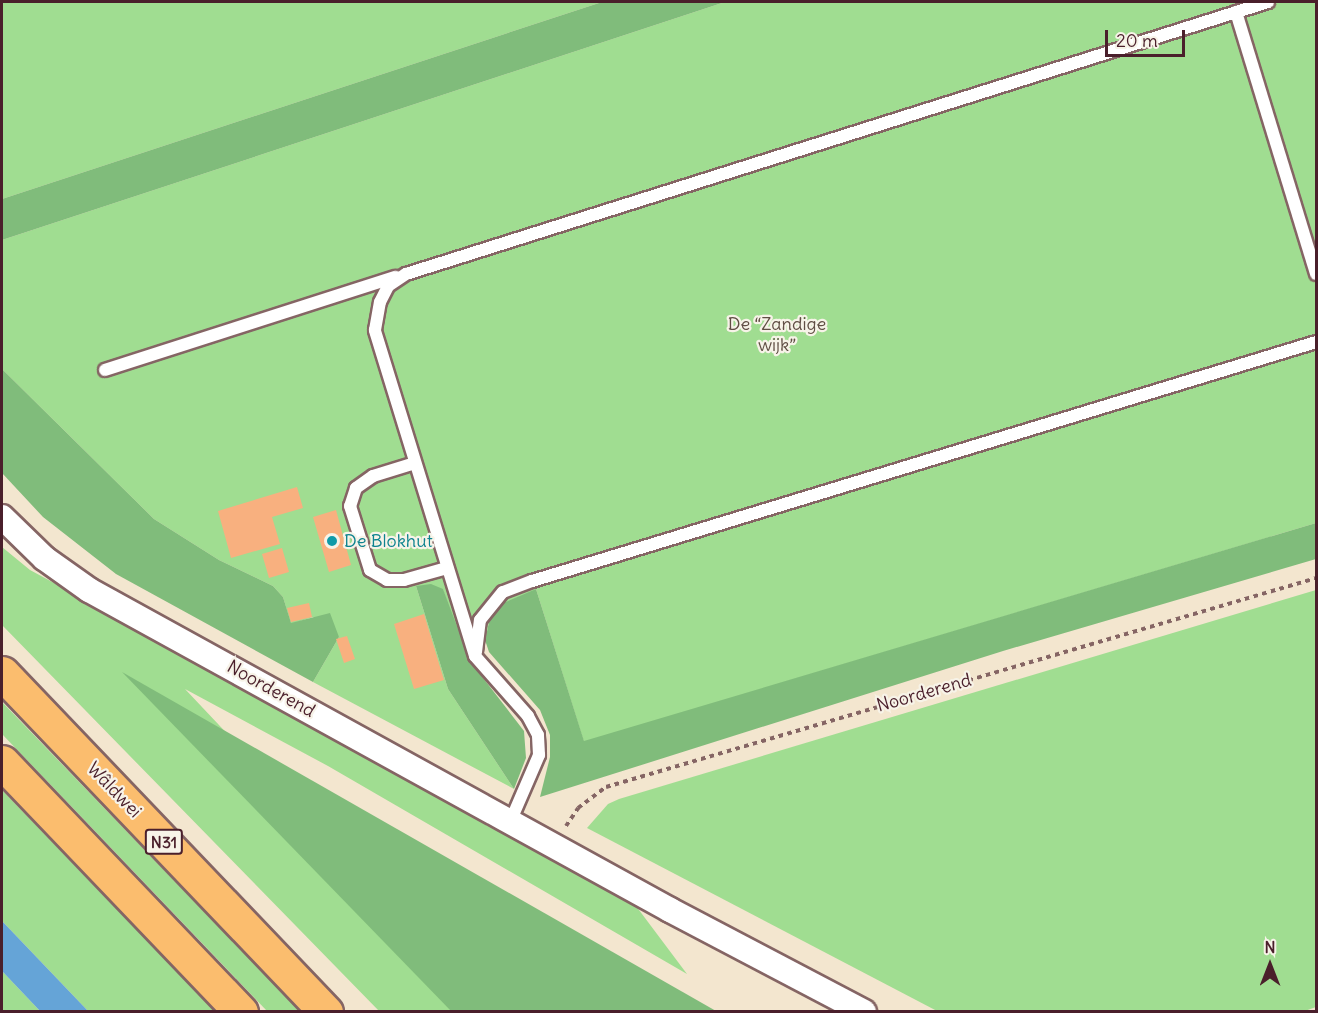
<!DOCTYPE html>
<html>
<head>
<meta charset="utf-8">
<style>
  body { margin:0 }
  #map { position:relative; width:1318px; height:1013px; overflow:hidden; background:#f3e6cf; font-family:Delius,sans-serif }
  div>[style] { position:absolute }
  .green>* { inset:0; background:#a0dd91 }
  .forest>* { inset:0; background:#80bc7b }
  .water>* { inset:0; background:#65a4d7 }
  .building>* { inset:0; background:#f8b07f }
  .path>* { height:4px; margin-top:-2px; transform-origin:0; background:repeating-linear-gradient(90deg,#856564 0 4.5px,transparent 0 9px) }
  .roads { filter:drop-shadow(2px 0 #856564) drop-shadow(-2px 0 #856564) drop-shadow(0 2px #856564) drop-shadow(0 -2px #856564) }
  .service>* { height:12px; margin:-6px; padding:0 6px; transform-origin:6px; border-radius:6px; background:#fff }
  .minor>* { height:24px; margin:-12px; padding:0 12px; transform-origin:12px; border-radius:12px; background:#fff }
  .trunk>* { height:33px; margin:-16.5px; padding:0 16.5px; transform-origin:16.5px; border-radius:16.5px; background:#fbbd6e }
  .dots>* { width:16px; height:16px; translate:-50% -50%; box-sizing:border-box; border:3px solid #f7f3e8; border-radius:50% }
  span { translate:-50% -50%; white-space:nowrap; text-align:center; line-height:1.15; -webkit-text-stroke:4.5px #f7f3e8; paint-order:stroke }
  .shield-label span { padding:2px 4px; background:#f7f3e8; border:2px solid; border-radius:4px; -webkit-text-stroke-width:0 }
  .shield-label { font-size:16px; color:#4a1f2b; font-weight:700 }
  .park-label { font-size:18px; color:#604e44 }
  .culture-label { font-size:18px; color:#0d838f }
  .left { translate:0 -50%; text-align:left }
  .street-label { font-size:18px; color:#4a1f2b }
  .frame { position:absolute; inset:0; border:3px solid #4a1f2b; pointer-events:none }
  .north { position:absolute; left:1240px; top:935px; width:60px; height:60px; -webkit-text-stroke:4px #f7f3e8; paint-order:stroke; rotate:0deg; font-size:16px; font-weight:700; line-height:24px; text-align:center; color:#4a1f2b }
  .north::after { content:''; display:block; margin:auto; width:21px; height:27px; background:#4a1f2b; clip-path:polygon(50% 0,100% 100%,50% 72%,0 100%) }
  .scale { position:absolute; left:1105px; top:30px; width:80px; height:27px; box-sizing:border-box; border:3px solid #4a1f2b; border-top:0; padding-left:8px; font-size:18px; line-height:21px; white-space:nowrap; color:#4a1f2b; -webkit-text-stroke:4px #f7f3e8; paint-order:stroke }
</style>
</head>
<body>
<div id="map">
  <div class="green">
    <i style="clip-path:polygon(2px 2px,602px 2px,2px 199px)"></i>
    <i style="clip-path:polygon(725px 2px,1316px 2px,1316px 523px,584px 742px,536px 589px,490px 618px,485px 640px,463px 647px,443px 590px,416px 586px,448px 689px,514px 789px,313px 682px,339px 637px,313px 617px,291px 624px,283px 597px,273px 586px,219px 560px,154px 519px,2px 369px,2px 240px)"></i>
    <i style="clip-path:polygon(2px 547px,30px 570px,506px 827px,630px 898px,687px 974px,328px 766px,185px 689px,489px 1011px,379px 1011px,2px 625px)"></i>
    <i style="clip-path:polygon(1316px 590px,1316px 1007px,1302px 1012px,937px 1011px,587px 828px,608px 804px,619px 799px)"></i>
    <i style="clip-path:polygon(2px 702px,300px 1011px,267px 1011px,2px 734px)"></i>
    <i style="clip-path:polygon(2px 790px,215px 1011px,88px 1011px,2px 921px)"></i>
    <i style="clip-path:polygon(2px 971px,40px 1011px,2px 1011px)"></i>
  </div>
  <div class="forest">
    <i style="clip-path:polygon(602px 2px,725px 2px,2px 240px,2px 199px)"></i>
    <i style="clip-path:polygon(2px 369px,154px 519px,219px 560px,273px 586px,283px 597px,291px 623px,330px 613px,339px 637px,313px 682px,116px 574px,43px 517px,2px 473px)"></i>
    <i style="clip-path:polygon(1316px 523px,1316px 559px,1003px 651px,540px 797px,550px 757px,550px 735px,540px 710px,489px 652px,485px 640px,490px 618px,501px 604px,536px 589px,584px 741px)"></i>
    <i style="clip-path:polygon(431px 584px,443px 589px,470px 661px,524px 731px,526px 758px,514px 789px,448px 689px,416px 586px)"></i>
    <i style="clip-path:polygon(122px 672px,716px 1011px,451px 1011px)"></i>
  </div>
  <div class="water">
    <i style="clip-path:polygon(2px 921px,88px 1011px,40px 1011px,2px 971px)"></i>
  </div>
  <div class="building">
    <i style="clip-path:polygon(297px 487px,303px 508px,272px 517px,280px 544px,231px 558px,218px 511px)"></i>
    <i style="clip-path:polygon(336px 510px,351px 565px,329px 572px,313px 517px)"></i>
    <i style="clip-path:polygon(282px 548px,289px 572px,269px 578px,262px 554px)"></i>
    <i style="clip-path:polygon(309px 603px,312px 617px,291px 622px,287px 608px)"></i>
    <i style="clip-path:polygon(424px 614px,444px 680px,414px 689px,394px 624px)"></i>
    <i style="clip-path:polygon(347px 636px,355px 659px,344px 663px,336px 639px)"></i>
  </div>
  <div class="path">
    <i style="left:566px;top:826px;width:22px;rotate:-56deg"></i>
    <i style="left:578px;top:808px;width:35px;rotate:-37deg"></i>
    <i style="left:606px;top:787px;width:740px;rotate:-16.4deg"></i>
  </div>
  <div class="roads">
    <div class="service">
      <i style="left:1236px;top:12px;width:274px;rotate:73deg"></i>
      <i style="left:105px;top:370px;width:305px;rotate:-17.8deg"></i>
      <i style="left:415px;top:463px;width:44px;rotate:162.8deg"></i>
      <i style="left:373px;top:476px;width:21px;rotate:145deg"></i>
      <i style="left:356px;top:488px;width:19px;rotate:108deg"></i>
      <i style="left:350px;top:506px;width:67px;rotate:72.6deg"></i>
      <i style="left:370px;top:570px;width:20px;rotate:30deg"></i>
      <i style="left:387px;top:580px;width:17px"></i>
      <i style="left:404px;top:580px;width:45px;rotate:-15.6deg"></i>
      <i style="left:476px;top:652px;width:32px;rotate:-83deg"></i>
      <i style="left:480px;top:620px;width:36px;rotate:-51deg"></i>
      <i style="left:503px;top:592px;width:31px;rotate:-21deg"></i>
      <i style="left:532px;top:581px;width:820px;rotate:-16.95deg"></i>
      <i style="left:511px;top:820px;width:71px;rotate:-66.7deg"></i>
      <i style="left:539px;top:755px;width:20px;rotate:-93deg"></i>
      <i style="left:538px;top:735px;width:21px;rotate:-118deg"></i>
      <i style="left:528px;top:716px;width:80px;rotate:-131.5deg"></i>
      <i style="left:475px;top:656px;width:341px;rotate:-107.1deg"></i>
      <i style="left:375px;top:330px;width:28px;rotate:-80deg"></i>
      <i style="left:380px;top:302px;width:18px;rotate:-63deg"></i>
      <i style="left:388px;top:286px;width:22px;rotate:-34deg"></i>
      <i style="left:406px;top:274px;width:904px;rotate:-17.51deg"></i>
    </div>
    <div class="minor">
      <i style="left:2px;top:517px;width:59px;rotate:44.3deg"></i>
      <i style="left:44px;top:558px;width:55px;rotate:35.4deg"></i>
      <i style="left:89px;top:590px;width:663px;rotate:28.84deg"></i>
      <i style="left:670px;top:910px;width:219px;rotate:27.7deg"></i>
    </div>
    <div class="trunk">
      <i style="left:2px;top:673px;width:469px;rotate:46.3deg"></i>
      <i style="left:2px;top:762px;width:346px;rotate:46.3deg"></i>
    </div>
  </div>
  <div class="dots">
    <i style="left:332px;top:541px;background:#0f9aa8"></i>
  </div>
  <div class="shield-label">
    <span style="left:164px;top:842px">N31</span>
  </div>
  <div class="park-label">
    <span style="left:777px;top:335px">De “Zandige<br>wijk”</span>
  </div>
  <div class="culture-label">
    <span class="left" style="left:344px;top:541px">De Blokhut</span>
  </div>
  <div class="street-label">
    <span style="left:271px;top:689px;rotate:29deg">Noorderend</span>
    <span style="left:924px;top:693px;rotate:-16deg">Noorderend</span>
    <span style="left:114px;top:790px;rotate:46deg">Wâldwei</span>
  </div>
  <div class="frame"></div>
  <div class="north">N</div>
  <div class="scale">20 m</div>
</div>
</body>
</html>
